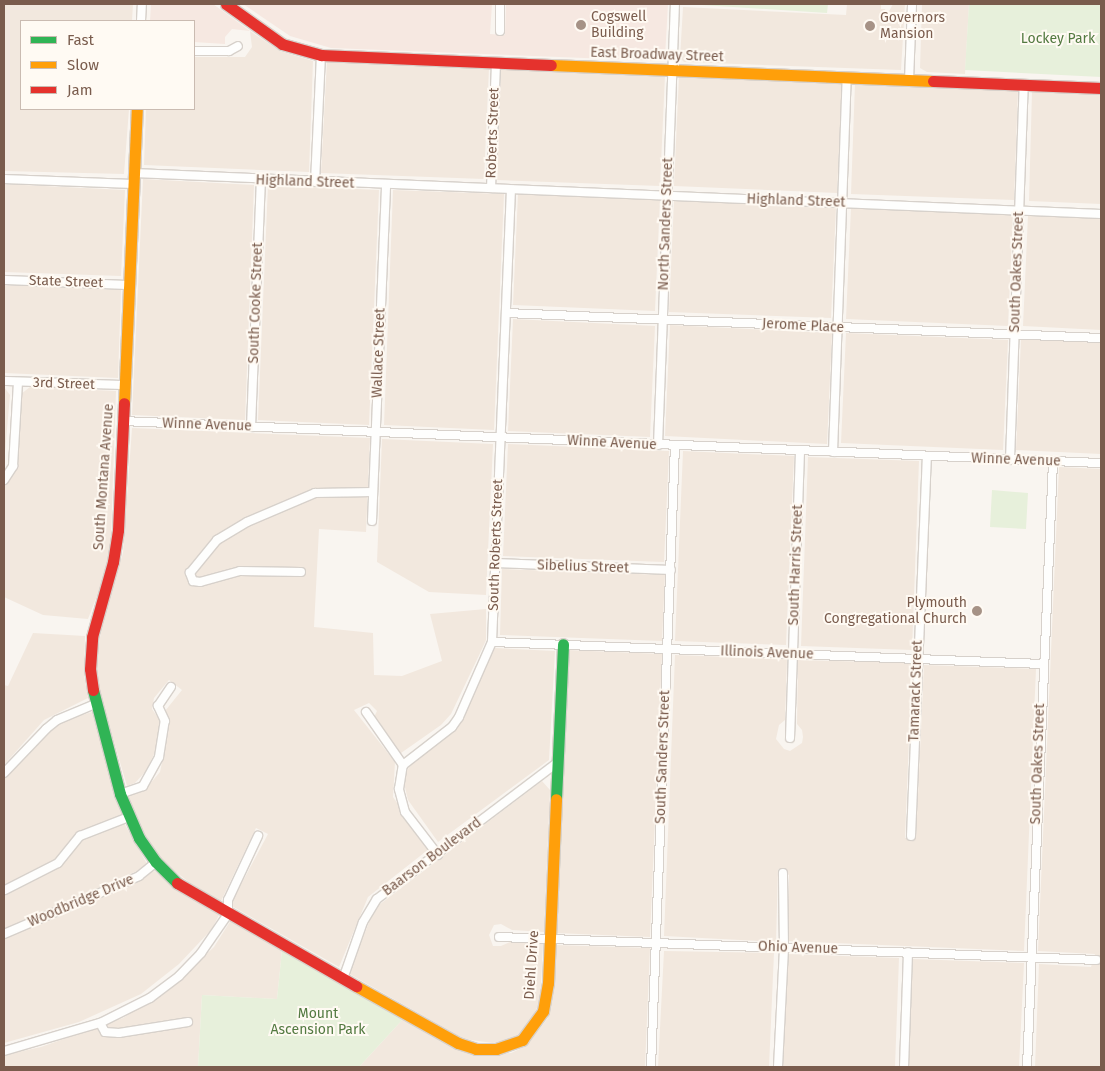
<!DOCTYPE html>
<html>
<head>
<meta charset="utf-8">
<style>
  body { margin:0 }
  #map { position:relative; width:1105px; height:1071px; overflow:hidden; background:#f9f5f0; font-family:"Fira Sans",sans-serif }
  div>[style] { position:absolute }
  .residential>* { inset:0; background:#f2e8de }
  .commercial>* { inset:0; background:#f6e8e1 }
  .green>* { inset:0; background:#e7f0db }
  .roads { filter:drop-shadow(1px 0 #d7d1cb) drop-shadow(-1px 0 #d7d1cb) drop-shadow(0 1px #d7d1cb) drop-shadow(0 -1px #d7d1cb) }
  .street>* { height:8px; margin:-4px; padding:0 4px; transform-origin:4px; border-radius:4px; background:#fefefd }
  .fast>* { height:11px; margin:-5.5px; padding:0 5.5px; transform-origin:5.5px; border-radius:5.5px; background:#30b455 }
  .slow>* { height:11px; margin:-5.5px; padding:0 5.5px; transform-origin:5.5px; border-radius:5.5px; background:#ff9f0a }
  .jam>* { height:11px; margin:-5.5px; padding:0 5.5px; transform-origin:5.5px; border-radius:5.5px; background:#e5322d }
  .dots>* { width:14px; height:14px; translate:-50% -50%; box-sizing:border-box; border:2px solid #fffaf3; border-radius:50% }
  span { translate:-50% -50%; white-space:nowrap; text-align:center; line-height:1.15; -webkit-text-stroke:4px #fffaf3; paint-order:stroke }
  .poi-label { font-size:14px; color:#7a5c4d }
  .left { translate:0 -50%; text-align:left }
  .right { translate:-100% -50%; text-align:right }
  .park-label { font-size:14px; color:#537a41 }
  .street-label { font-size:14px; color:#7a5c4d }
  .frame { position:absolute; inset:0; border:5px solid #7a5c4d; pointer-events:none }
  .legend { position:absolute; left:20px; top:20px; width:175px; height:90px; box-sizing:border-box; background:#fffaf3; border:1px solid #cabbb1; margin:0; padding:6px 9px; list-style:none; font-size:15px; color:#7a5c4d }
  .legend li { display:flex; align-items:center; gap:10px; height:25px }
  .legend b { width:25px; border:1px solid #cabbb1 }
</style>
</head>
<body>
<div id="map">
  <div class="residential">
    <i style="clip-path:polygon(4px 4px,133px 4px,132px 21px,21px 21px,21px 109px,129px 109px,124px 174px,4px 171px)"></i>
    <i style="clip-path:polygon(847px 4px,881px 4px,881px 9px,885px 9px,887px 15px,893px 4px,905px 4px,901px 70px,684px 62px,680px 58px,683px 7px,846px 15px)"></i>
    <i style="clip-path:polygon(922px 4px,969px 4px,965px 74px,927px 72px,920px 68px)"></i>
    <i style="clip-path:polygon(250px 31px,280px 51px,313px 61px,309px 172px,144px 165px,146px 109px,194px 109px,194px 57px,245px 57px,252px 47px)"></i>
    <i style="clip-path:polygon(327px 61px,489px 68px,484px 179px,321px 173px)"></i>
    <i style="clip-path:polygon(501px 69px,665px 75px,660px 186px,497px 180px)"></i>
    <i style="clip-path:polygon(679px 76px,842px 83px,837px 193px,674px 186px)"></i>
    <i style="clip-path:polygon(855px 83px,1018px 90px,1014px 200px,851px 194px)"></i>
    <i style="clip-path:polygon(1032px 91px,1101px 94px,1101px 204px,1029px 201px)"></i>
    <i style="clip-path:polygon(143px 179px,254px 185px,245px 420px,132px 415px)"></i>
    <i style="clip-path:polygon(4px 184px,125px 190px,121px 276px,4px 272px)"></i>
    <i style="clip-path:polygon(268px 185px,379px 190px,369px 425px,258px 420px)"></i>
    <i style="clip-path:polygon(393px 190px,504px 194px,494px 430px,384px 425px)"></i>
    <i style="clip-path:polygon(518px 194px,660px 200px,655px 311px,513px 305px)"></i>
    <i style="clip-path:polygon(674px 201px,836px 207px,831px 318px,669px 312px)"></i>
    <i style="clip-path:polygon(851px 208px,1013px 214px,1008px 326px,846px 319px)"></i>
    <i style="clip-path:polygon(1028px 215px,1101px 218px,1101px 330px,1023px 326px)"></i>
    <i style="clip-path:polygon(4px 285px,121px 290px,118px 378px,4px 373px)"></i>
    <i style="clip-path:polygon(513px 319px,655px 326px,650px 437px,508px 431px)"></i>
    <i style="clip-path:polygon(670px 325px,832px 333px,827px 444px,665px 436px)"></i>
    <i style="clip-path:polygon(846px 333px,1008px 340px,1003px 450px,841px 443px)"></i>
    <i style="clip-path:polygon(1021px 339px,1101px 343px,1101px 454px,1016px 450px)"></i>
    <i style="clip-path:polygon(4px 387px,10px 395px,4px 464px)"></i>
    <i style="clip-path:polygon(30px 387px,116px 391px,111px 535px,107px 570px,88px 619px,43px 615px,4px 597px,4px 486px,16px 464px,21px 394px)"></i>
    <i style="clip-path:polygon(132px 428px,370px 438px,366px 532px,319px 529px,314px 627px,373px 633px,374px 675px,402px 676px,442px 661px,430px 614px,486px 609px,486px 640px,482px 649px,451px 714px,441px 725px,401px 753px,374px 717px,377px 711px,369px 703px,354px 710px,395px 762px,393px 797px,429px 849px,368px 897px,339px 967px,230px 905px,268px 834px,256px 828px,221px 901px,199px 890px,158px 858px,136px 823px,129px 796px,148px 786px,160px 772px,169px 728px,165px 711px,182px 690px,169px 680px,154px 698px,152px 709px,161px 722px,157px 748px,146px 771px,135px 783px,127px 786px,99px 691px,96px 660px,104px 615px,123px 553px)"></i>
    <i style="clip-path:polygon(382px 439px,493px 444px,486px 595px,429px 592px,377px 562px)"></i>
    <i style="clip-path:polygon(508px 444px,669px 451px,664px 562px,503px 556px)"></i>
    <i style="clip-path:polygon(683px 451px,794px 456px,786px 645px,675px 641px)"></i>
    <i style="clip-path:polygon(808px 457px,919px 461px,912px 650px,801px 646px)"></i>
    <i style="clip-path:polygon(1059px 467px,1101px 469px,1101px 1067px,1035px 1067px,1039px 964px,1091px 967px,1095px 954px,1038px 951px)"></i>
    <i style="clip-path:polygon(502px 569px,665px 575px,662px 641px,500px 635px)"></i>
    <i style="clip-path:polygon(33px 633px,85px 636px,84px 675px,88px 698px,44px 720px,4px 765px,4px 685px,8px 686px)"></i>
    <i style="clip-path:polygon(495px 648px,555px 651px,549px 760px,438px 842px,408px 800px,403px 779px,412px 761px,459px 722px)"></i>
    <i style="clip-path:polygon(567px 650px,662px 654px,650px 937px,555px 933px)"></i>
    <i style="clip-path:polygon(675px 655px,787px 659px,785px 720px,779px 725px,776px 739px,784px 749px,790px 751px,802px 743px,803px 737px,802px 730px,797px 724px,798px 660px,912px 663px,905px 838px,916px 838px,924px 665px,1036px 669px,1024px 951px,787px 941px,789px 875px,778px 869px,776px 942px,664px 936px)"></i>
    <i style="clip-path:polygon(92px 712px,124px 823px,147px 864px,137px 871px,4px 929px,4px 779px,46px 732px,65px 720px)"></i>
    <i style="clip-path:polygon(542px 781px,550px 790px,544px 932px,512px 930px,501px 924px,494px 925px,489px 935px,493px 946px,501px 946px,510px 942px,543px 944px,540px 1002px,526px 1029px,516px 1037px,493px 1043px,464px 1039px,348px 973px,375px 908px)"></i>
    <i style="clip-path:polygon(154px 871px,219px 915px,212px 929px,179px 964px,141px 994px,79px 1022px,4px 1043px,4px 938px)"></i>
    <i style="clip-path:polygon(231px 920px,282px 950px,277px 999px,202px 995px,198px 1067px,4px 1067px,4px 1055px,41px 1047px,123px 1018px,172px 986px,214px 947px)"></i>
    <i style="clip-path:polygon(555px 945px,650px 948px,645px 1067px,359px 1067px,404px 1018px,465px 1052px,477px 1055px,511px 1053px,526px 1046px,548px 1018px,554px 985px)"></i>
    <i style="clip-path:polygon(664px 951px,774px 953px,769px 1067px,658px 1067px)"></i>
    <i style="clip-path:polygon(787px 954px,899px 958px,895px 1067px,783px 1067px)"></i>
    <i style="clip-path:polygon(913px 959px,1024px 963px,1019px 1067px,908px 1067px)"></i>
  </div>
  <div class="commercial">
    <i style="clip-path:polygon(151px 4px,213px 4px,250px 31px,232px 29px,225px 37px,225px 44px,194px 42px,194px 21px,150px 21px)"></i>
    <i style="clip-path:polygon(243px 4px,492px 4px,490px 34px,505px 35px,506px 4px,668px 4px,665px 57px,661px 61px,331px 48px,290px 36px)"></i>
  </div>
  <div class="green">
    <i style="clip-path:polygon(686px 4px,828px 4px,827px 13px)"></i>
    <i style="clip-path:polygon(969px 4px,1101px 4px,1101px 77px,965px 70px)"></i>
    <i style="clip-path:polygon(992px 490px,1028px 493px,1026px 529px,990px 527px)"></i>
    <i style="clip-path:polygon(282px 950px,404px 1018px,359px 1067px,198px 1067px,202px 995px,277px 999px)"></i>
  </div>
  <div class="roads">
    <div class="street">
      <i style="left:141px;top:21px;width:17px;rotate:-87deg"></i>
      <i style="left:500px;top:31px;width:27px;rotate:-90deg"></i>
      <i style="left:194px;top:51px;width:35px"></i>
      <i style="left:229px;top:51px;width:10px;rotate:-29deg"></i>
      <i style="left:909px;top:80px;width:76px;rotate:-87.7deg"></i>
      <i style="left:134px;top:173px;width:968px;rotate:2.43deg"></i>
      <i style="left:4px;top:179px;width:129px;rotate:2.2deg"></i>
      <i style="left:315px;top:182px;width:127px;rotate:-87.3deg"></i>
      <i style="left:491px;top:188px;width:125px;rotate:-87.7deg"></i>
      <i style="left:4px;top:280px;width:125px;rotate:2.3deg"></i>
      <i style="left:506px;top:313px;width:596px;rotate:2.41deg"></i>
      <i style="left:4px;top:381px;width:121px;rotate:1.9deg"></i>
      <i style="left:122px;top:421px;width:980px;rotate:2.46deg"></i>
      <i style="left:251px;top:427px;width:247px;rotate:-87.7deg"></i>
      <i style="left:658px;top:445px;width:441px;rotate:-87.8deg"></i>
      <i style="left:833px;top:452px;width:374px;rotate:-87.9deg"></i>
      <i style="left:1010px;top:460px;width:375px;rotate:-87.9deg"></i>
      <i style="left:4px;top:480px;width:17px;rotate:-57deg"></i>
      <i style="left:13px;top:466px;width:84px;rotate:-86.6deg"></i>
      <i style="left:372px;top:521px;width:336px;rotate:-87.6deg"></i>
      <i style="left:496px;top:563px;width:175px;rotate:2.3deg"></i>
      <i style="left:301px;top:572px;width:61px;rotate:-179.1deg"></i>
      <i style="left:240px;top:571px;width:41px;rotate:164.6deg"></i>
      <i style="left:200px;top:582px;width:7px;rotate:-172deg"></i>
      <i style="left:193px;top:581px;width:9px;rotate:-111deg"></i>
      <i style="left:190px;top:573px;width:43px;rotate:-50.7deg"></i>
      <i style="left:217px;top:540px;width:35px;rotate:-31deg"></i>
      <i style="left:247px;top:522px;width:74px;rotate:-23.1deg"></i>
      <i style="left:315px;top:493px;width:58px;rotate:-1deg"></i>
      <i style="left:492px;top:642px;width:550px;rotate:2.29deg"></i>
      <i style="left:366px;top:712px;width:65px;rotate:55.1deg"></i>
      <i style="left:790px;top:738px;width:287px;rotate:-88deg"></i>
      <i style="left:4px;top:773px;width:61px;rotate:-46.3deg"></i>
      <i style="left:46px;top:729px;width:14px;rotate:-39deg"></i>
      <i style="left:57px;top:720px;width:41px;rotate:-22.8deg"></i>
      <i style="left:120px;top:794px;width:24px;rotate:-19deg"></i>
      <i style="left:143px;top:786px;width:33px;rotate:-61deg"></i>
      <i style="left:159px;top:757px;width:36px;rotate:-81deg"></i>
      <i style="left:165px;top:721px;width:17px;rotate:-115deg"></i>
      <i style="left:158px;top:706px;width:23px;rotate:-56deg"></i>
      <i style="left:911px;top:836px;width:380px;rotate:-87.6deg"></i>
      <i style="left:438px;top:855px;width:54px;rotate:-127.5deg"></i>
      <i style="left:405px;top:812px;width:24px;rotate:-105deg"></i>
      <i style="left:399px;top:789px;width:24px;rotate:-81deg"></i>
      <i style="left:403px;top:765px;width:62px;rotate:-37.8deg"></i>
      <i style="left:452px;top:727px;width:12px;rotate:-55deg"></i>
      <i style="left:459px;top:717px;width:82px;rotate:-66.3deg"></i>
      <i style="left:492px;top:642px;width:453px;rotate:-87.6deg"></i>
      <i style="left:5px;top:890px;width:59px;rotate:-27deg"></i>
      <i style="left:58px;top:863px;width:35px;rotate:-51deg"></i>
      <i style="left:80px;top:836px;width:53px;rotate:-21.2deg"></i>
      <i style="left:4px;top:934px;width:147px;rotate:-23.2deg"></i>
      <i style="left:139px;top:876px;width:22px;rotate:-39deg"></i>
      <i style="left:499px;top:937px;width:598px;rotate:2.2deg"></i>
      <i style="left:343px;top:979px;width:60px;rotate:-70.7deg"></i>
      <i style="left:363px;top:922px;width:27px;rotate:-59deg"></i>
      <i style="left:377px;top:899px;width:226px;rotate:-37.1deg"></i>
      <i style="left:100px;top:1023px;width:10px;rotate:61deg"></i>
      <i style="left:105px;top:1032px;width:14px;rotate:4deg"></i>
      <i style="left:119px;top:1033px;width:70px;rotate:-9.1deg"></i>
      <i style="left:4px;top:1051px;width:100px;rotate:-16.3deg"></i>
      <i style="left:100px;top:1023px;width:56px;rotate:-26.6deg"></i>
      <i style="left:150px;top:998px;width:36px;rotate:-37deg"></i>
      <i style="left:179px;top:976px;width:32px;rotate:-46deg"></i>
      <i style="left:201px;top:953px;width:47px;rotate:-55.3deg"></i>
      <i style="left:228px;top:914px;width:14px;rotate:-90deg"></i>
      <i style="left:228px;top:900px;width:71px;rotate:-64.9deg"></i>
      <i style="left:651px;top:1067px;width:621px;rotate:-87.79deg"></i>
      <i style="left:778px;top:1067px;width:119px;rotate:-87.1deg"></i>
      <i style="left:784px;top:948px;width:75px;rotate:-90.8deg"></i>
      <i style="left:904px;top:1067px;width:115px;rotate:-88deg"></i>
      <i style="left:1027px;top:1067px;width:607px;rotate:-87.54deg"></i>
    </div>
    <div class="fast">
      <i style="left:93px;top:690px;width:107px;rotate:75.4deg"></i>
      <i style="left:120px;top:794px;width:48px;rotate:66.6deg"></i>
      <i style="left:139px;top:838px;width:29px;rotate:55deg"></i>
      <i style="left:156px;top:862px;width:30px;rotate:45deg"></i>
      <i style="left:556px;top:799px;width:155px;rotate:-87.4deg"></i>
    </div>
    <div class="slow">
      <i style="left:551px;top:65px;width:382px;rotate:2.4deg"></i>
      <i style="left:124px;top:403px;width:294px;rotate:-87.5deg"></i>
      <i style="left:356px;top:986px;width:117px;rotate:29.2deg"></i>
      <i style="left:458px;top:1043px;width:19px;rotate:18deg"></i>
      <i style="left:476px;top:1049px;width:20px"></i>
      <i style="left:496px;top:1049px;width:28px;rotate:-19deg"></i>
      <i style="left:522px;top:1040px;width:36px;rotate:-54deg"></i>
      <i style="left:543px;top:1011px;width:28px;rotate:-80deg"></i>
      <i style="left:548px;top:983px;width:184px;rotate:-87.5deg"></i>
    </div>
    <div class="jam">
      <i style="left:226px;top:4px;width:69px;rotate:35.5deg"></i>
      <i style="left:282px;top:44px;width:41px;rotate:15.8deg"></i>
      <i style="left:321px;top:55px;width:230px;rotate:2.5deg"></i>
      <i style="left:933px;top:81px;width:168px;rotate:2.4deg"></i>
      <i style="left:93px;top:690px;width:21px;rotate:-98deg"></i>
      <i style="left:90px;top:669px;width:32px;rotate:-86deg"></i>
      <i style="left:92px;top:637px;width:78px;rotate:-74.4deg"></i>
      <i style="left:113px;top:562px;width:32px;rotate:-81deg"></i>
      <i style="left:118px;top:530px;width:127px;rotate:-87.3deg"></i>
      <i style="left:177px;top:883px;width:207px;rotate:29.9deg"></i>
    </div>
  </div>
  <div class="dots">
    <i style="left:581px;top:25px;background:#a69286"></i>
    <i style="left:870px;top:26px;background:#a69286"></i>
    <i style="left:977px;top:611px;background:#a69286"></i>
  </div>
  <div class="poi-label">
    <span class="left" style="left:591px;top:25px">Cogswell<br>Building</span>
    <span class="left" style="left:880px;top:26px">Governors<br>Mansion</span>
    <span class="right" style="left:967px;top:611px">Plymouth<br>Congregational Church</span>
  </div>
  <div class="park-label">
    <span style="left:1058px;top:39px">Lockey Park</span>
    <span style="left:318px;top:1022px">Mount<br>Ascension Park</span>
  </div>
  <div class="street-label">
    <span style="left:657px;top:55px;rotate:2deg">East Broadway Street</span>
    <span style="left:493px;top:133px;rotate:-88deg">Roberts Street</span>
    <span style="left:305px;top:182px;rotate:2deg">Highland Street</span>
    <span style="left:796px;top:201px;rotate:2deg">Highland Street</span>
    <span style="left:666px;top:224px;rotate:-88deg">North Sanders Street</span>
    <span style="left:1017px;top:272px;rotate:-88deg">South Oakes Street</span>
    <span style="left:66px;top:282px;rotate:2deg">State Street</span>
    <span style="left:256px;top:303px;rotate:-88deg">South Cooke Street</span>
    <span style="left:803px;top:326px;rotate:3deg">Jerome Place</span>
    <span style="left:379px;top:353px;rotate:-88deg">Wallace Street</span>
    <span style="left:64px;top:384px;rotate:2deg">3rd Street</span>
    <span style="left:207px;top:425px;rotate:2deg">Winne Avenue</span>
    <span style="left:612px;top:443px;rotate:3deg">Winne Avenue</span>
    <span style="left:1016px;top:460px;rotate:2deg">Winne Avenue</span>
    <span style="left:104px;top:477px;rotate:-86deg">South Montana Avenue</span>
    <span style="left:496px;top:545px;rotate:-88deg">South Roberts Street</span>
    <span style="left:796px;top:565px;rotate:-88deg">South Harris Street</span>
    <span style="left:583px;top:567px;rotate:2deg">Sibelius Street</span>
    <span style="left:767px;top:653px;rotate:2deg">Illinois Avenue</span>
    <span style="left:916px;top:691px;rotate:-88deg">Tamarack Street</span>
    <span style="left:663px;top:757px;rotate:-88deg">South Sanders Street</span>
    <span style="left:1038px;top:764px;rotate:-88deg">South Oakes Street</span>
    <span style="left:432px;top:857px;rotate:-37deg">Baarson Boulevard</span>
    <span style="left:81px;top:901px;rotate:-23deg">Woodbridge Drive</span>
    <span style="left:798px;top:948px;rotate:2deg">Ohio Avenue</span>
    <span style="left:532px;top:965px;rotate:-86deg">Diehl Drive</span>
  </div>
  <div class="frame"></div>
  <ul class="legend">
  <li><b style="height:6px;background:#30b455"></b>Fast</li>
  <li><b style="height:6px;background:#ff9f0a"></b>Slow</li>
  <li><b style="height:6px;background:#e5322d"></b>Jam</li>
  </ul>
</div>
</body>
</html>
